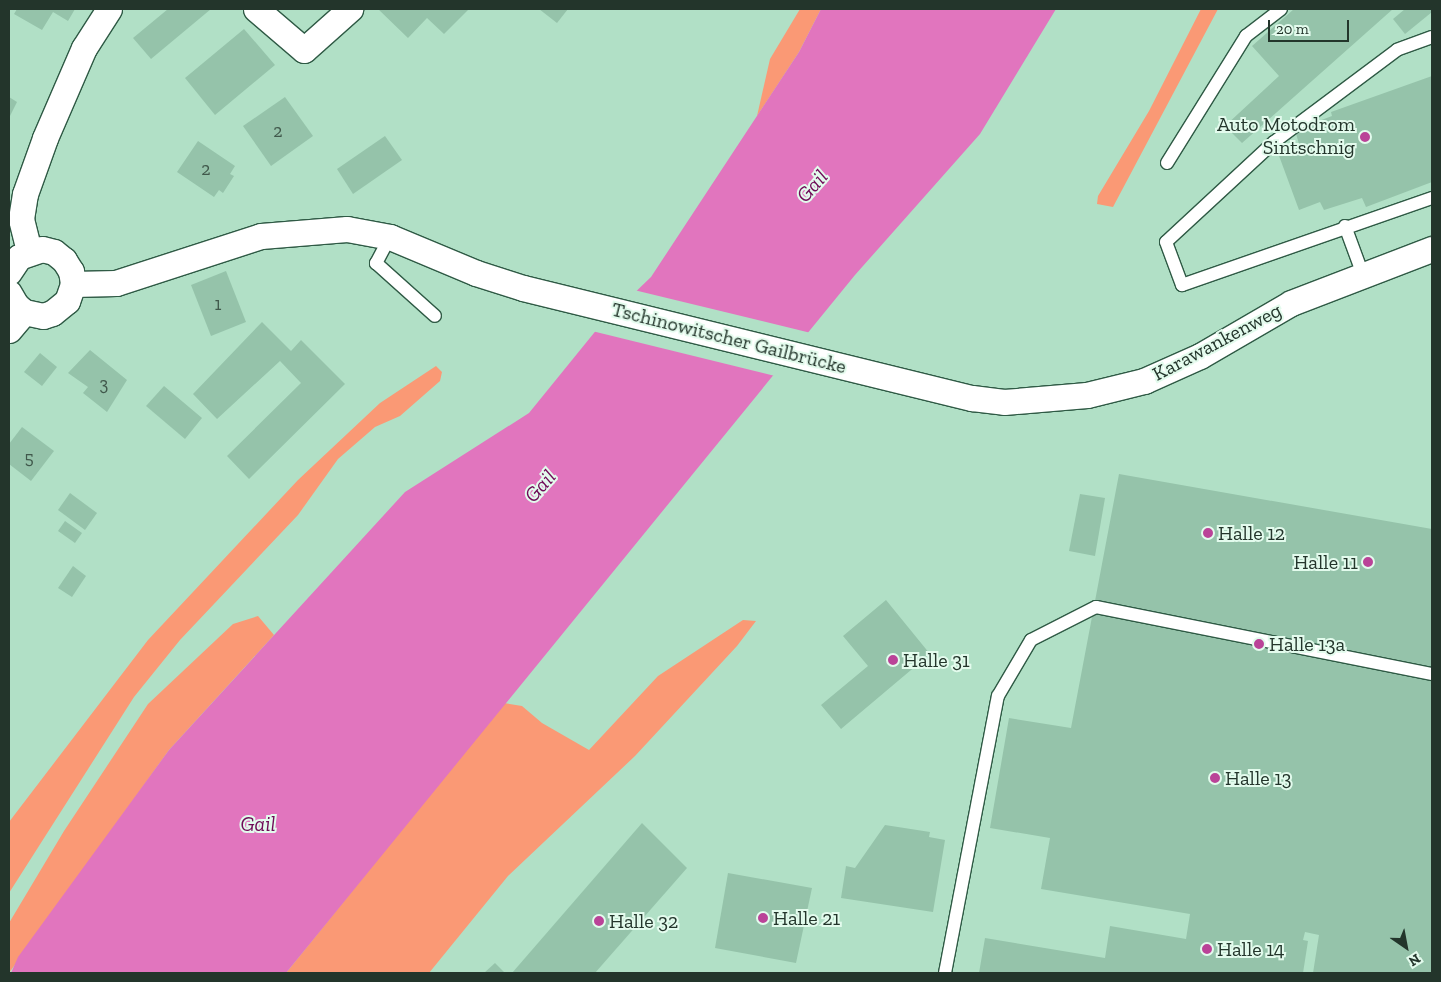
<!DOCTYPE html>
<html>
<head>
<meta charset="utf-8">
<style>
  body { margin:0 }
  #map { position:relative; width:1441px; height:982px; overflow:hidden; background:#b1e0c6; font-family:"Zilla Slab",serif }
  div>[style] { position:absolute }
  .green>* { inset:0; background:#fa9975 }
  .water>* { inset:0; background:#e175be }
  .pier>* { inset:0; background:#b1e0c6 }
  .building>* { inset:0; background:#95c3aa }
  .roads { filter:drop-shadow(1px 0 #2f5a45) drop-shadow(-1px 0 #2f5a45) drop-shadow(0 1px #2f5a45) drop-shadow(0 -1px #2f5a45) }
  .lane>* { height:12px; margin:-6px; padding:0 6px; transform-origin:6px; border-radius:6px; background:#fff }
  .street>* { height:25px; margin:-12.5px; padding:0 12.5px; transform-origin:12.5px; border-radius:12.5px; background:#fff }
  .dots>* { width:14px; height:14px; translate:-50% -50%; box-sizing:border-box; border:2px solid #e3fbed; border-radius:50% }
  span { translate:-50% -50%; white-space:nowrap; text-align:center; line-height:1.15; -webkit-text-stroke:4px #e3fbed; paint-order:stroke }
  .number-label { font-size:18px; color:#40584b }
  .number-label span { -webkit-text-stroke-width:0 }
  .poi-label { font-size:20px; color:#23352b }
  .right { translate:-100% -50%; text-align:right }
  .left { translate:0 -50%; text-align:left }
  .street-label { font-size:20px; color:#23352b }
  .water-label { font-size:21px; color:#6f0a57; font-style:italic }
  .frame { position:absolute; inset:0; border:10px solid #23352b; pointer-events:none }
  .north { position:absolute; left:1381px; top:922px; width:50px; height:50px; -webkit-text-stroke:4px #e3fbed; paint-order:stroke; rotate:147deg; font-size:14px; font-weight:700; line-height:20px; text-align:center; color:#23352b }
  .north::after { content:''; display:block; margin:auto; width:18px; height:22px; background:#23352b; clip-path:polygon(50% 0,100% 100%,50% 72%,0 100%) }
  .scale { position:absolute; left:1268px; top:20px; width:81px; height:22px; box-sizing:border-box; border:2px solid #23352b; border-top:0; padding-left:6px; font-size:15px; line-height:18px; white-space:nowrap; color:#23352b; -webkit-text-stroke:4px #e3fbed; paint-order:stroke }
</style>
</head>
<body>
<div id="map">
  <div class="green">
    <i style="clip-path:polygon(800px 9px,821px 9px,799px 52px,757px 116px,770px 59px)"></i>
    <i style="clip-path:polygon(1201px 9px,1218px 9px,1113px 207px,1097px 204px,1098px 196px,1149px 111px)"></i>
    <i style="clip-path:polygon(436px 366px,442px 372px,440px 381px,400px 416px,375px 427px,338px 459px,298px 515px,180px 640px,134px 697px,9px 893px,9px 822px,148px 640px,298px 480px,380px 403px)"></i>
    <i style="clip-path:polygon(258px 616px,274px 635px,169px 750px,9px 973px,9px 923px,64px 831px,148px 704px,233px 624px)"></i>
    <i style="clip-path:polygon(743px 620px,756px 621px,737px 646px,635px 756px,508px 876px,429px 973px,286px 973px,504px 703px,522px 706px,542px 723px,589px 750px,658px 676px)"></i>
  </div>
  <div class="water">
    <i style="clip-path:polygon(821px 9px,1056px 9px,980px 134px,855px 275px,286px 973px,11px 973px,18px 957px,169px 750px,405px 492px,529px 413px,598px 328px,651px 277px,799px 52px)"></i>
  </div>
  <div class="pier">
    <i style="clip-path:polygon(634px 290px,811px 333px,775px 376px,592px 331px)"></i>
  </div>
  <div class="building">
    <i style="clip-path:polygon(17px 9px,75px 9px,68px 21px,53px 12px,42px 30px,14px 14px)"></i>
    <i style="clip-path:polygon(168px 9px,211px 9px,151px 59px,133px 38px)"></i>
    <i style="clip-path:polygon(378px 9px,469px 9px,444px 34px,427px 18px,408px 38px)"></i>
    <i style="clip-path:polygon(539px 9px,568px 9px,557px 23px)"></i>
    <i style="clip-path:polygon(1294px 9px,1393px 9px,1242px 143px,1225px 126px,1279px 76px,1252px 46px)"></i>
    <i style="clip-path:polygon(1405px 9px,1432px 9px,1432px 12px,1405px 34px,1393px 19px)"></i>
    <i style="clip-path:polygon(244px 29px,275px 65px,215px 115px,185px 78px)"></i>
    <i style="clip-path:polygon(1432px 76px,1432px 182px,1366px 207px,1362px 198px,1324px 210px,1320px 202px,1299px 210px,1278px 153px,1299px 144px,1295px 130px,1332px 116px,1331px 112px)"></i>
    <i style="clip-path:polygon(9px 97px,17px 102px,9px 118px)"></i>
    <i style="clip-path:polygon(285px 97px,313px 136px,271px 166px,243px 126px)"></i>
    <i style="clip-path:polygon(385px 136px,402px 160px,353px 194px,337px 169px)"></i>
    <i style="clip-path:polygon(198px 141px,235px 166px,230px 174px,234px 176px,223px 193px,219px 190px,214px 197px,177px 172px)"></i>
    <i style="clip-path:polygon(226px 271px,246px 322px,211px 336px,191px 285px)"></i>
    <i style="clip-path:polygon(262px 322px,291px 351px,301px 340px,345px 384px,249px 479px,227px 456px,301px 383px,280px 361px,217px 419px,193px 394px)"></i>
    <i style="clip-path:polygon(90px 350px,127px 380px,107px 412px,83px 393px,88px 387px,68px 373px)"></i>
    <i style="clip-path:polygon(40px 353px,57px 367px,42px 386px,24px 372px)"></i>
    <i style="clip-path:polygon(164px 386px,202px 418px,185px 439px,146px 406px)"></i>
    <i style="clip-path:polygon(22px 427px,54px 451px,31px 481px,9px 464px,9px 444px)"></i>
    <i style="clip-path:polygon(1119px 474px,1432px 529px,1432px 973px,1313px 973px,1319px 935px,1305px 932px,1303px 940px,1308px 941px,1303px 973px,979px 973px,985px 938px,1105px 958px,1110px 926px,1186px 939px,1190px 914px,1041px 889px,1050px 838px,990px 828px,1009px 718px,1071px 728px)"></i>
    <i style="clip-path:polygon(70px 493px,97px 513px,85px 530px,58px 510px)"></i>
    <i style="clip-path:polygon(1080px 494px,1105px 498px,1095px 556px,1069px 551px)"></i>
    <i style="clip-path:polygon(65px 521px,82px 533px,75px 543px,58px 531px)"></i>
    <i style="clip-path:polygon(73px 566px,86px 576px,72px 597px,58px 588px)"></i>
    <i style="clip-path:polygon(886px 600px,930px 654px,841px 729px,821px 705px,868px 666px,843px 636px)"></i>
    <i style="clip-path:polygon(642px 823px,687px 868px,595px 973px,512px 973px)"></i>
    <i style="clip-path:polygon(885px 825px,930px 832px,929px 837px,945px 840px,933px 912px,841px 898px,846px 866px,855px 868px)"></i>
    <i style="clip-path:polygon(728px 873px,812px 888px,796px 963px,715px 948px)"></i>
    <i style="clip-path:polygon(495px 963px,505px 973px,484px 973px)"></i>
  </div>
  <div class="roads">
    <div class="lane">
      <i style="left:1432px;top:37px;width:37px;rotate:160deg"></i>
      <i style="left:1397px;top:50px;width:154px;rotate:143.2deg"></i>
      <i style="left:1274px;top:142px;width:147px;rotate:137.2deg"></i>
      <i style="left:1166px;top:242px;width:46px;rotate:69.6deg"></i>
      <i style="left:1182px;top:285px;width:265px;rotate:-19.2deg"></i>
      <i style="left:1167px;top:163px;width:150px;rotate:-58.1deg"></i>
      <i style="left:1246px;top:36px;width:44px;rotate:-37.6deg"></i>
      <i style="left:1345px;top:226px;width:52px;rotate:69.8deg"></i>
      <i style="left:390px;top:237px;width:30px;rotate:118deg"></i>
      <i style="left:376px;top:263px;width:79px;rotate:41.9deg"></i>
      <i style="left:945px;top:973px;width:282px;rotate:-79.2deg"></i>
      <i style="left:998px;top:696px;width:65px;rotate:-59.5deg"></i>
      <i style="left:1031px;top:640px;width:73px;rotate:-26.9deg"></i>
      <i style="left:1096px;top:607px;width:343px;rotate:11.3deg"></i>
    </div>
    <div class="street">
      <i style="left:256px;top:9px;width:63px;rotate:40.5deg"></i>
      <i style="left:304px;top:50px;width:62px;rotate:-41.7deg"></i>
      <i style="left:29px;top:251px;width:33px;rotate:-104deg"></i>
      <i style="left:21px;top:219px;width:25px;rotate:-81deg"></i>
      <i style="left:25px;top:194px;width:59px;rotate:-70.3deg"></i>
      <i style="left:45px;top:138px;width:98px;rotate:-66.6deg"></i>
      <i style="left:84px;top:48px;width:46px;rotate:-57.3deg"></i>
      <i style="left:9px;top:272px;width:18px;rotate:-56deg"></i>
      <i style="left:19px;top:257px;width:24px;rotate:-19deg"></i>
      <i style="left:42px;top:249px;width:12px;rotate:14deg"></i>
      <i style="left:54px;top:252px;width:13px;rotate:39deg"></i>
      <i style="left:64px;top:260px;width:13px;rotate:58deg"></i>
      <i style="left:71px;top:271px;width:13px;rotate:81deg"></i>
      <i style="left:73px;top:284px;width:18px;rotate:109deg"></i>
      <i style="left:67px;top:301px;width:19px;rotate:141deg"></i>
      <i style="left:52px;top:313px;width:9px;rotate:162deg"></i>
      <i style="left:43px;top:316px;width:19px;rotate:-168deg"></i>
      <i style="left:24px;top:312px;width:11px;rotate:-139deg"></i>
      <i style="left:16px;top:305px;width:14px;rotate:-120deg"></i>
      <i style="left:73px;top:284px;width:43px;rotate:-1.3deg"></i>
      <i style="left:116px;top:283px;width:152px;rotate:-18deg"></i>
      <i style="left:261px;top:236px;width:86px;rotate:-4.7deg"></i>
      <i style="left:347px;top:229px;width:44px;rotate:10.5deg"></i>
      <i style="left:390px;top:237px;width:93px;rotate:22.7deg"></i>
      <i style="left:476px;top:273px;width:49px;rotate:17.7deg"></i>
      <i style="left:523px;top:288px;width:462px;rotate:13.8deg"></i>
      <i style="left:972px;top:398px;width:32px;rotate:7deg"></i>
      <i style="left:1004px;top:402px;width:83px;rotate:-4.8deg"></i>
      <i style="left:1087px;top:395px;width:59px;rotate:-13.8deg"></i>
      <i style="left:1144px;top:381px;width:61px;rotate:-24.1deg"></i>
      <i style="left:1200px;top:356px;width:105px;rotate:-30.2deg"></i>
      <i style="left:1291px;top:303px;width:151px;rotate:-21deg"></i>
      <i style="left:9px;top:330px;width:23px;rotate:-50deg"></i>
    </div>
  </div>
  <div class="dots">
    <i style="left:1365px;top:137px;background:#ba4398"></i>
    <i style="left:1208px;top:533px;background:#ba4398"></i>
    <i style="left:1368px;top:562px;background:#ba4398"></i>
    <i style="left:1259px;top:644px;background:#ba4398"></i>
    <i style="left:893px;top:660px;background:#ba4398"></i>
    <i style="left:1215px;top:778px;background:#ba4398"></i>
    <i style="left:763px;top:918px;background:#ba4398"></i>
    <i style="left:599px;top:921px;background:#ba4398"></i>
    <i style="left:1207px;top:949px;background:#ba4398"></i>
  </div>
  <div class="number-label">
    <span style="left:278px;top:131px">2</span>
    <span style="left:206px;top:169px">2</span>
    <span style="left:218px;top:304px">1</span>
    <span style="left:104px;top:384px">3</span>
    <span style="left:29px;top:458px">5</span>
  </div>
  <div class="poi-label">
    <span class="right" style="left:1355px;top:136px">Auto Motodrom<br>Sintschnig</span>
    <span class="left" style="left:1218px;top:533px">Halle 12</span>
    <span class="right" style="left:1358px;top:562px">Halle 11</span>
    <span class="left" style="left:1269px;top:644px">Halle 13a</span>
    <span class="left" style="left:903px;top:660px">Halle 31</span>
    <span class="left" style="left:1225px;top:778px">Halle 13</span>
    <span class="left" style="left:773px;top:918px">Halle 21</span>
    <span class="left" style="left:609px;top:921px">Halle 32</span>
    <span class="left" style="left:1217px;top:949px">Halle 14</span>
  </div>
  <div class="street-label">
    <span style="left:729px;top:338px;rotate:14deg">Tschinowitscher Gailbrücke</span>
    <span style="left:1217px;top:342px;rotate:-28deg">Karawankenweg</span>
  </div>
  <div class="water-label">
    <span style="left:812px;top:186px;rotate:-48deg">Gail</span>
    <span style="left:540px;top:486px;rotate:-48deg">Gail</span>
    <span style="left:258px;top:824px">Gail</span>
  </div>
  <div class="frame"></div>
  <div class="north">N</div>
  <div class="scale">20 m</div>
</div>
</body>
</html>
